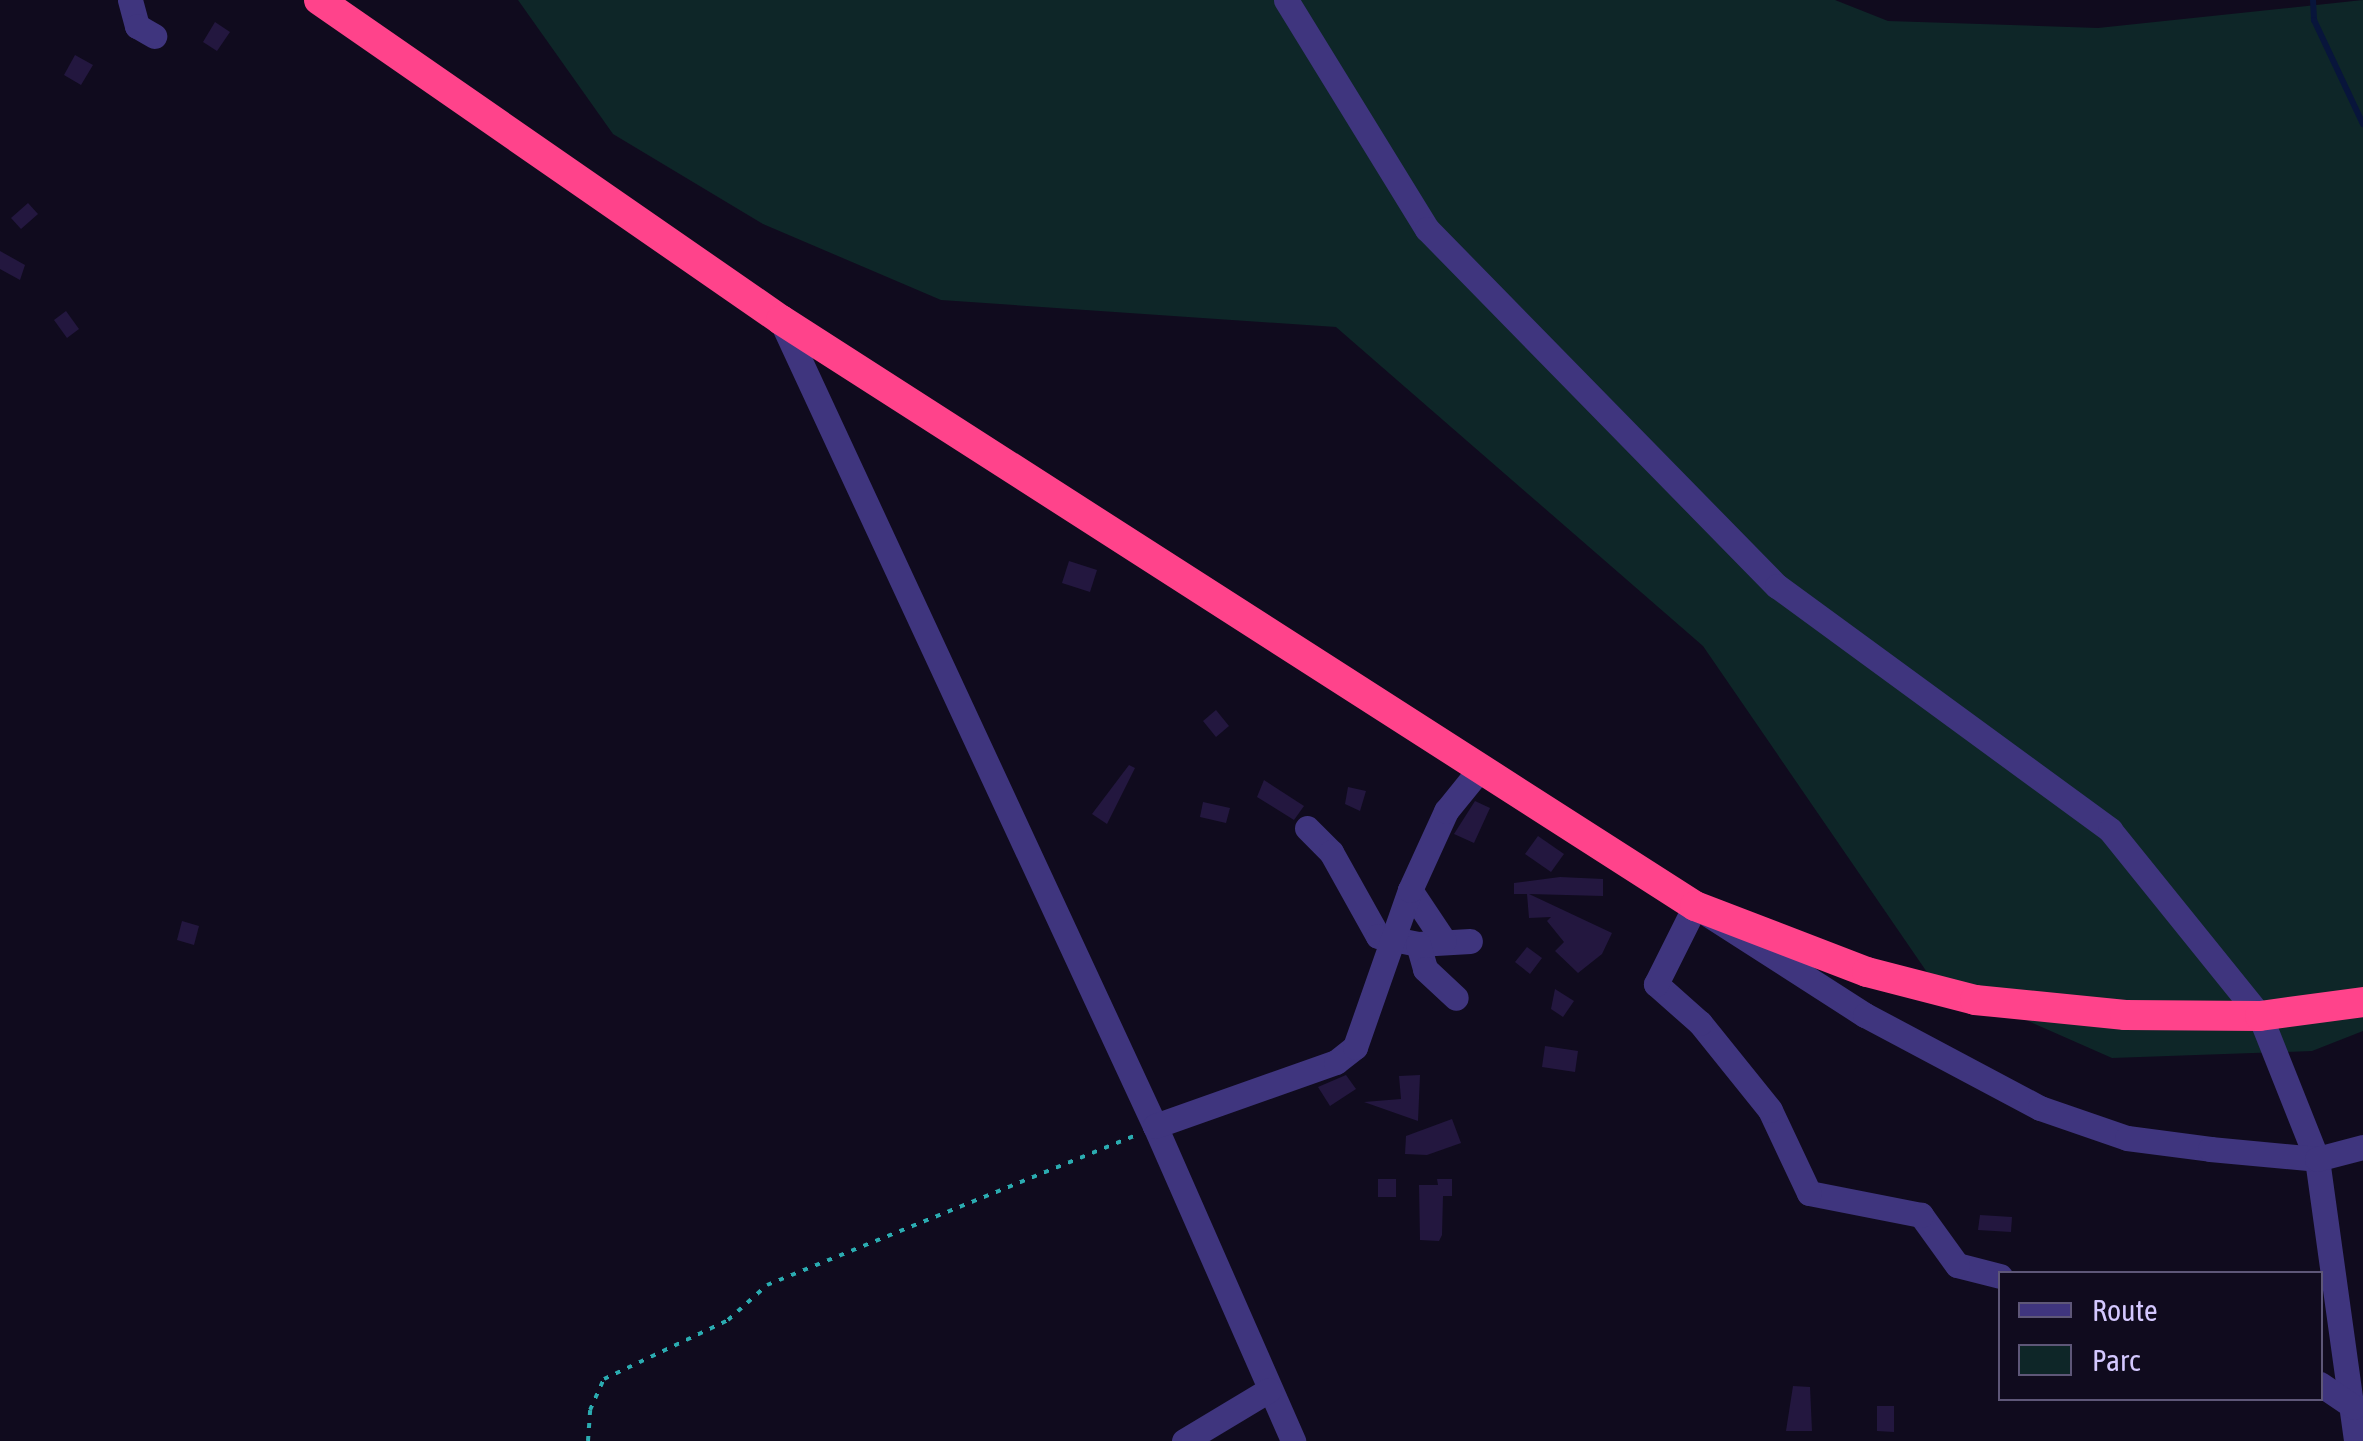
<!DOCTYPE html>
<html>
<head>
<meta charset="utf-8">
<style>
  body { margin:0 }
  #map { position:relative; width:2363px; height:1441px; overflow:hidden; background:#100b1e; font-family:"Asap Condensed",sans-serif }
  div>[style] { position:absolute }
  .green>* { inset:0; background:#0e2628 }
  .stream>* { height:6px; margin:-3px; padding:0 3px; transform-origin:3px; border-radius:3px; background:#08153b }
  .building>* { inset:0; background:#23173f }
  .path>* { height:4px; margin-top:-2px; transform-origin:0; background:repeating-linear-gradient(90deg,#2bacb1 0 5px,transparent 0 13px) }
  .minor>* { height:25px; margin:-12.5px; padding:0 12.5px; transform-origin:12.5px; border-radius:12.5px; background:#3f357e }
  .highway>* { height:30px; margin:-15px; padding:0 15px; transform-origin:15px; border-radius:15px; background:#ff438b }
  span { translate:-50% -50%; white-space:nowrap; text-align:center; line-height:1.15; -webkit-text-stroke:9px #100b1e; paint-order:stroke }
  .legend { position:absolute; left:1998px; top:1271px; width:325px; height:130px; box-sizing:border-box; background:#100b1e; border:2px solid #5e5778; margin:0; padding:12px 18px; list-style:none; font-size:30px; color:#d4c8ff }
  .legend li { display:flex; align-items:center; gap:20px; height:50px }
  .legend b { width:50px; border:2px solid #5e5778 }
</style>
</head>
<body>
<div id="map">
  <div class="green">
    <i style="clip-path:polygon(518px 0,1835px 0,1888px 21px,2098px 28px,2363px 0,2363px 1031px,2312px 1051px,2112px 1058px,1931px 978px,1703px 646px,1336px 327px,941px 300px,763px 224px,613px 134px)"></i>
  </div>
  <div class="stream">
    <i style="left:2313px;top:0;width:20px;rotate:87deg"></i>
    <i style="left:2314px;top:20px;width:115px;rotate:64.8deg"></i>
  </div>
  <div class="building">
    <i style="clip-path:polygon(215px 22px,230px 32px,217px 51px,203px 42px)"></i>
    <i style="clip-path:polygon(75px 55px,93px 65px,81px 85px,64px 75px)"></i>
    <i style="clip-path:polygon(28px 203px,38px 214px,21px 229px,11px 218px)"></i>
    <i style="clip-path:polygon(0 251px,25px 265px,20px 280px,0 269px)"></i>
    <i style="clip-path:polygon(66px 311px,79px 329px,67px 338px,54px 320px)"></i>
    <i style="clip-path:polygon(1069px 561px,1097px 570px,1090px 592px,1062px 583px)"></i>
    <i style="clip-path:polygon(1216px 710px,1229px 726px,1216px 737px,1203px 721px)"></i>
    <i style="clip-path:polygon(1129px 765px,1135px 768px,1107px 824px,1092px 814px)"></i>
    <i style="clip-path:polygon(1264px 780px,1304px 806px,1294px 820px,1257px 797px)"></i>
    <i style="clip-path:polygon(1348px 787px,1366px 791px,1360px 811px,1345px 804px)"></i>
    <i style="clip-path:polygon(1475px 801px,1490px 808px,1474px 843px,1454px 834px)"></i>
    <i style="clip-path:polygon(1203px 802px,1230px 808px,1226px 823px,1200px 817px)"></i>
    <i style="clip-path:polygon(1538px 836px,1564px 854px,1551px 872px,1525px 854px)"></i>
    <i style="clip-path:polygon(1560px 877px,1603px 879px,1603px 896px,1529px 894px,1612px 933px,1602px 954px,1578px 973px,1555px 951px,1564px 942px,1547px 921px,1551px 917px,1529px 918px,1527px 894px,1514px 894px,1514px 883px)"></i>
    <i style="clip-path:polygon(182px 921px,199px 926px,194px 945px,177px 940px)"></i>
    <i style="clip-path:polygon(1527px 947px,1542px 958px,1530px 974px,1515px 962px)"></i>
    <i style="clip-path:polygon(1555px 989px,1574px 1001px,1563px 1017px,1551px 1009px)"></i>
    <i style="clip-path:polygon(1545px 1046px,1578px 1051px,1575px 1072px,1542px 1067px)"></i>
    <i style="clip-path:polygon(1346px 1075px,1356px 1089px,1330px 1106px,1318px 1087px)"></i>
    <i style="clip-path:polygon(1420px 1075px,1418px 1121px,1364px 1102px,1401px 1099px,1399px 1076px)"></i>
    <i style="clip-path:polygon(1452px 1119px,1461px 1143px,1427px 1155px,1405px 1154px,1406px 1136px)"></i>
    <i style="clip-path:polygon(1378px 1179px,1396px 1179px,1396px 1197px,1378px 1197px)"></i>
    <i style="clip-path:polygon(1437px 1179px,1452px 1179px,1452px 1196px,1443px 1196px,1442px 1235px,1439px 1241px,1420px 1240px,1419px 1185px,1438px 1185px)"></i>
    <i style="clip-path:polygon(1980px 1215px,2012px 1217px,2011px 1232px,1978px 1230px)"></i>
    <i style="clip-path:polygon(1793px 1386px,1810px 1387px,1812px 1431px,1786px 1431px)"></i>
    <i style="clip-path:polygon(1877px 1406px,1894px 1406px,1894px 1432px,1877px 1431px)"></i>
  </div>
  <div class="path">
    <i style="left:588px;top:1441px;width:31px;rotate:-86deg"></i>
    <i style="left:590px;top:1410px;width:34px;rotate:-66deg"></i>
    <i style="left:604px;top:1379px;width:137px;rotate:-25.4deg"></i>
    <i style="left:728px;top:1320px;width:52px;rotate:-41.9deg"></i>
    <i style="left:767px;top:1285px;width:399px;rotate:-22.1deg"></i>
  </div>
  <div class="minor">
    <i style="left:130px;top:0;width:27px;rotate:75deg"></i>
    <i style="left:137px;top:26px;width:20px;rotate:30deg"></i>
    <i style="left:1286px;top:0;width:269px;rotate:58.4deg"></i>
    <i style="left:1427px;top:229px;width:500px;rotate:45.6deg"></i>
    <i style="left:1777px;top:586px;width:413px;rotate:36.2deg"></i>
    <i style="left:2110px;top:830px;width:239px;rotate:51.1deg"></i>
    <i style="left:2260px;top:1016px;width:154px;rotate:68.3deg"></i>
    <i style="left:2317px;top:1159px;width:285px;rotate:82.1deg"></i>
    <i style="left:781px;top:320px;width:889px;rotate:65.11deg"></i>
    <i style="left:1155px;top:1126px;width:344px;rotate:66.3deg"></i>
    <i style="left:1307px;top:828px;width:34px;rotate:45deg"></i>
    <i style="left:1331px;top:852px;width:96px;rotate:60.8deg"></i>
    <i style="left:1378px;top:936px;width:41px;rotate:11.3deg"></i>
    <i style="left:1418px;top:944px;width:52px;rotate:-3.3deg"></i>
    <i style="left:1410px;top:890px;width:61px;rotate:56.3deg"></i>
    <i style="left:1418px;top:944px;width:26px;rotate:74deg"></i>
    <i style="left:1425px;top:969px;width:42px;rotate:43.1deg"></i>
    <i style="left:1155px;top:1126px;width:192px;rotate:-19.5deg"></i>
    <i style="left:1336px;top:1062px;width:24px;rotate:-38deg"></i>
    <i style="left:1355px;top:1047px;width:166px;rotate:-70.7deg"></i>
    <i style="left:1410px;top:890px;width:87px;rotate:-65.5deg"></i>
    <i style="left:1446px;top:811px;width:54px;rotate:-51deg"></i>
    <i style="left:2000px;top:1276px;width:44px;rotate:-165.7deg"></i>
    <i style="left:1957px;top:1265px;width:62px;rotate:-125.8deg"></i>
    <i style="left:1921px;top:1215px;width:114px;rotate:-168.9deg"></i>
    <i style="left:1809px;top:1193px;width:92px;rotate:-115.2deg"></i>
    <i style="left:1770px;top:1110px;width:112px;rotate:-128.8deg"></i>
    <i style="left:1700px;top:1023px;width:59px;rotate:-138.4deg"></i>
    <i style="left:1656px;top:984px;width:87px;rotate:-63.4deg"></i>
    <i style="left:1695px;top:906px;width:202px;rotate:32.7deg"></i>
    <i style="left:1865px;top:1015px;width:198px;rotate:28deg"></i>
    <i style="left:2040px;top:1108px;width:92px;rotate:19deg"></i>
    <i style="left:2127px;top:1138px;width:84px;rotate:7.5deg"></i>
    <i style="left:2210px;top:1149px;width:107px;rotate:5.3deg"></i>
    <i style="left:2317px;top:1159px;width:48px;rotate:-14.6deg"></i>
    <i style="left:2320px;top:1384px;width:41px;rotate:34.1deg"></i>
    <i style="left:1184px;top:1441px;width:99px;rotate:-31deg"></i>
  </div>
  <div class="highway">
    <i style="left:319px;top:0;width:562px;rotate:34.71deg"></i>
    <i style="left:781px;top:320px;width:1086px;rotate:32.67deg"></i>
    <i style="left:1695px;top:906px;width:184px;rotate:21deg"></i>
    <i style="left:1867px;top:972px;width:112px;rotate:14.5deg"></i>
    <i style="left:1975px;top:1000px;width:151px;rotate:5.7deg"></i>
    <i style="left:2125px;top:1015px;width:135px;rotate:0.4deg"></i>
    <i style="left:2260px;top:1016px;width:104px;rotate:-7.7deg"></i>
  </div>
  <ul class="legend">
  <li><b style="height:12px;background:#3f357e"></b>Route</li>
  <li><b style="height:28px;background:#0e2628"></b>Parc</li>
  </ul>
</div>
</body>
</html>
